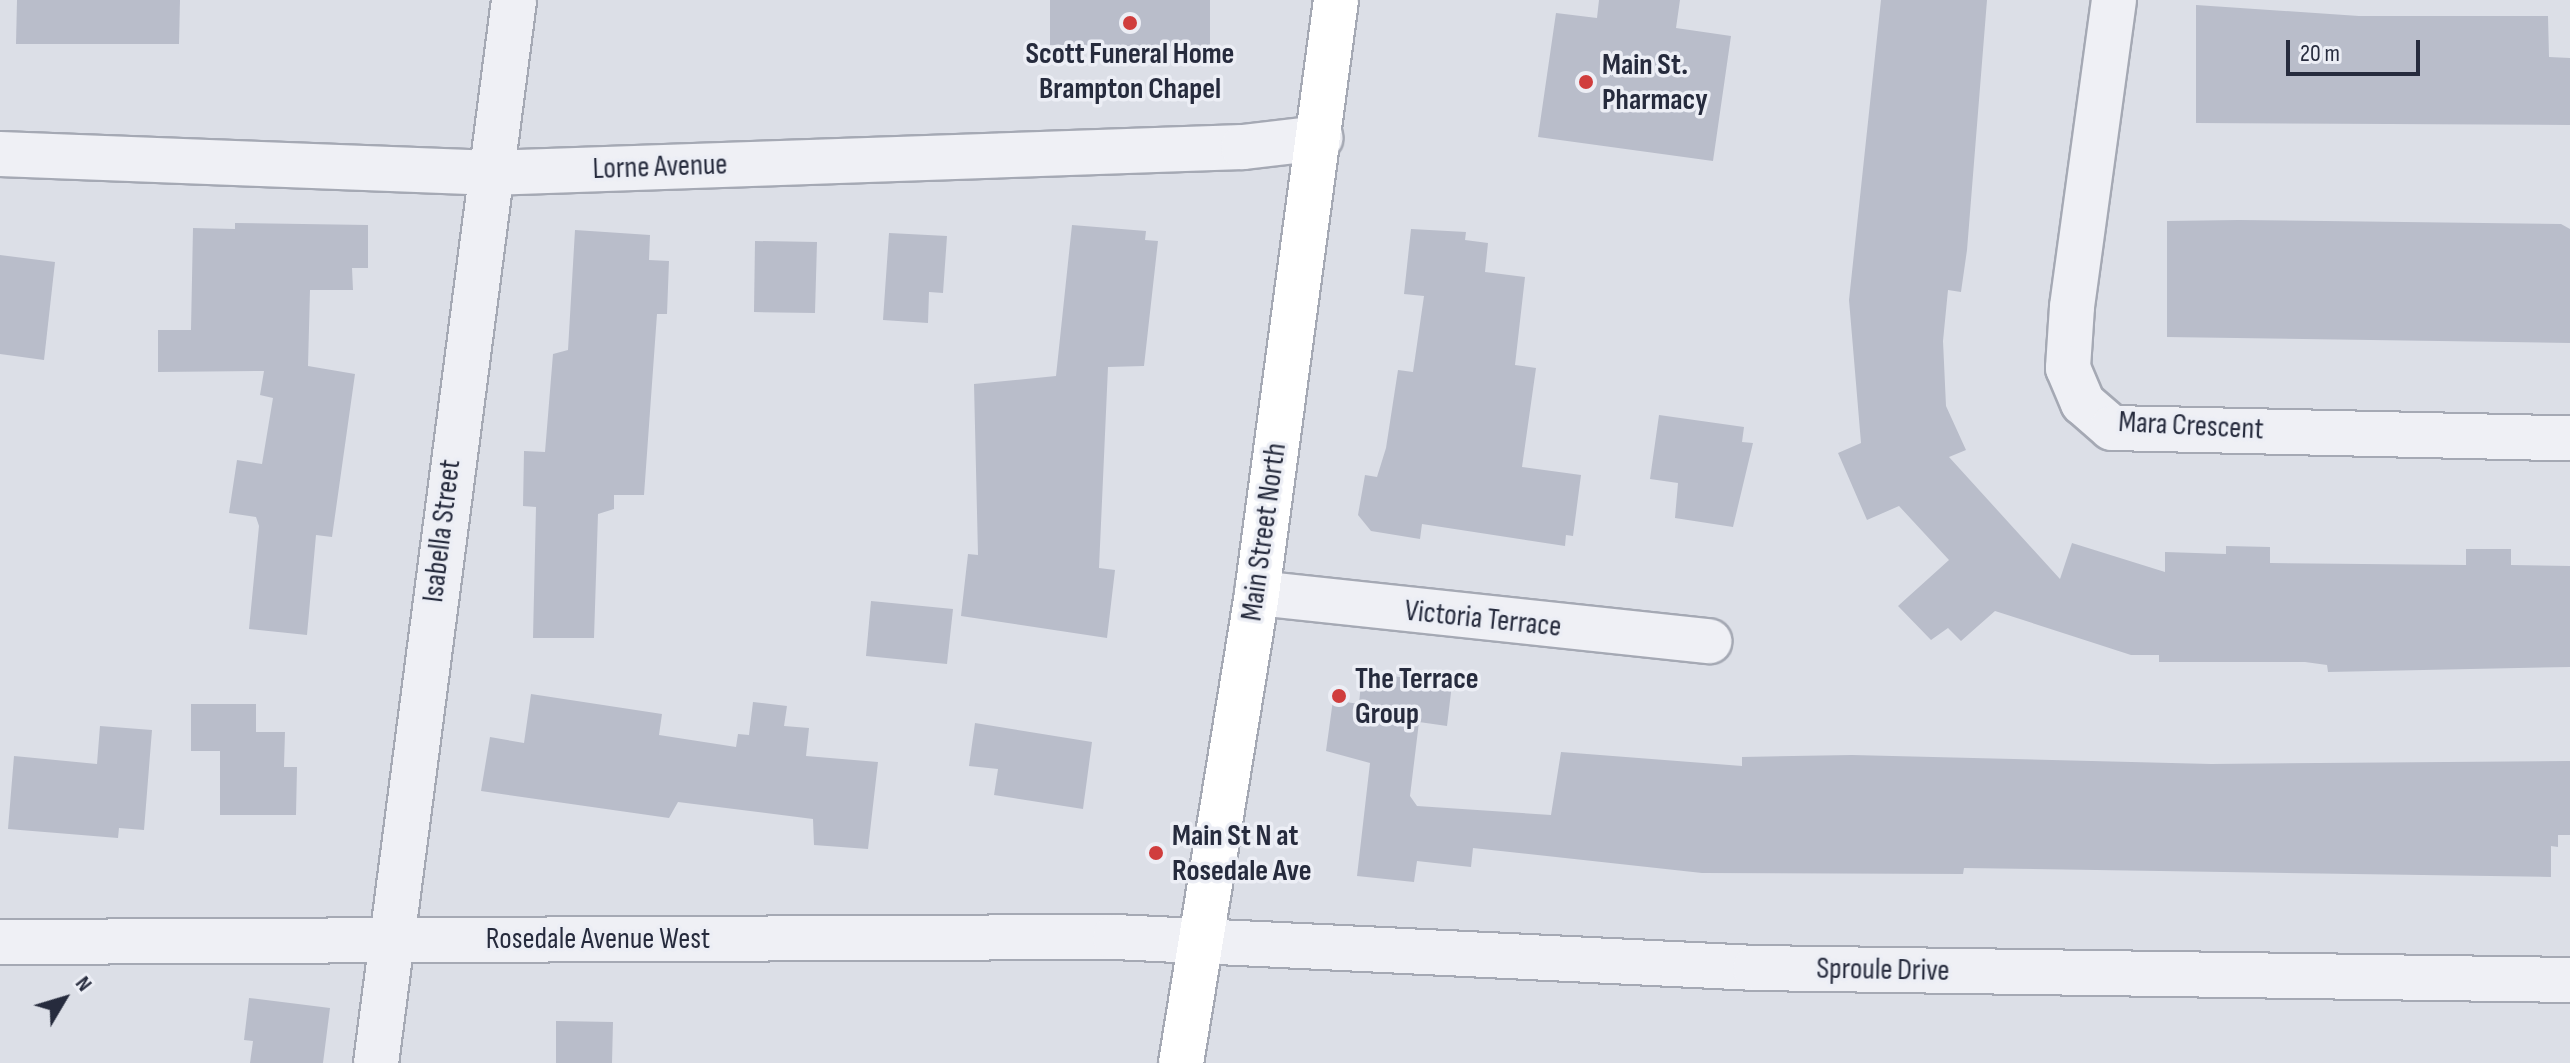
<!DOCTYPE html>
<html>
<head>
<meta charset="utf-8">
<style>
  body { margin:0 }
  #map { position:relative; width:2570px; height:1063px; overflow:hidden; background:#dcdfe7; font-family:"Sofia Sans Condensed",sans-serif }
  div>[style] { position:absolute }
  .building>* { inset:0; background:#b9bdca }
  .roads { filter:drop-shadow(2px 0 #a5a9b4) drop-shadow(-2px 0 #a5a9b4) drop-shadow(0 2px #a5a9b4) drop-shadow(0 -2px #a5a9b4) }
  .minor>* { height:44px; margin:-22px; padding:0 22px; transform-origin:22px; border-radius:22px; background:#eff0f5 }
  .major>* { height:44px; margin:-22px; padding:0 22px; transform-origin:22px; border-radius:22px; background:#fff }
  .dots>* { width:22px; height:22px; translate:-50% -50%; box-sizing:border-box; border:4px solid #eceef5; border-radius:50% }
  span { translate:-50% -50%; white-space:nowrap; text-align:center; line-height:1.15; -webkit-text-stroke:7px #eceef5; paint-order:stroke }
  .poi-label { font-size:30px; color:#262b3d; font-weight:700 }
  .left { translate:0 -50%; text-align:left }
  .street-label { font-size:30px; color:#262b3d }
  .north { position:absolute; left:24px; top:959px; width:80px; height:80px; -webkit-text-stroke:6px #eceef5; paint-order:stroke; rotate:52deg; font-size:22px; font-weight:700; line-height:32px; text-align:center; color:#262b3d }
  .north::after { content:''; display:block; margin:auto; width:28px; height:36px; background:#262b3d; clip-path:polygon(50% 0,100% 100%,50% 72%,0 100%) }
  .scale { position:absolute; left:2286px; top:40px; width:134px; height:36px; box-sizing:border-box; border:4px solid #262b3d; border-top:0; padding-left:10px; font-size:24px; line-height:28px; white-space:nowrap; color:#262b3d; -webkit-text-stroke:6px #eceef5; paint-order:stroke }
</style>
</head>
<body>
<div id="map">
  <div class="building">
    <i style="clip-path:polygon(17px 0,180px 0,179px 44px,16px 44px)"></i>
    <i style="clip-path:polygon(1050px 0,1210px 0,1210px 47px,1050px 45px)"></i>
    <i style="clip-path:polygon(1599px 0,1680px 0,1676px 28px,1731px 36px,1713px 161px,1538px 137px,1556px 13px,1597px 18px)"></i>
    <i style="clip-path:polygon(1881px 0,1987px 0,1967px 250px,1961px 292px,1948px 290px,1943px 341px,1946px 406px,1966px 450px,1949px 457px,2060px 579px,2072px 543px,2165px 572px,2165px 552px,2226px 554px,2226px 546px,2270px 547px,2270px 563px,2466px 565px,2466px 549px,2511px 549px,2511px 565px,2570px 566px,2570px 667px,2328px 672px,2327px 665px,2305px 662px,2159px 662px,2159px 655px,2131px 655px,1995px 611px,1961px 641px,1948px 628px,1931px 640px,1898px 606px,1949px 560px,1899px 506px,1867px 520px,1838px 453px,1861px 443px,1849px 300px)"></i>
    <i style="clip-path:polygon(2196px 5px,2359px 16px,2548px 16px,2549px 57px,2570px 58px,2570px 125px,2196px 123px)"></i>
    <i style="clip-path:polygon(2239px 220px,2561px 224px,2570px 229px,2570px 343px,2167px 337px,2167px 221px)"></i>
    <i style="clip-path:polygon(235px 223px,368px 225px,368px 268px,352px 268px,353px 290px,310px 290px,308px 366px,355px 374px,332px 537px,316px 535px,307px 635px,249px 629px,259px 526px,256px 517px,229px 513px,237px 460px,262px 464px,273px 398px,260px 395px,264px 371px,158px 372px,158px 330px,191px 330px,193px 228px,235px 229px)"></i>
    <i style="clip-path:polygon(1072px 225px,1146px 231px,1145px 240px,1158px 241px,1144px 366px,1108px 367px,1099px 568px,1115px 570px,1107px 638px,961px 616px,968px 554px,978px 555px,974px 384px,1056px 376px)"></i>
    <i style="clip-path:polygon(1411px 229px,1466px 232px,1465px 240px,1488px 243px,1485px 272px,1525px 277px,1515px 365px,1536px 368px,1522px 467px,1581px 475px,1573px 536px,1566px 535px,1565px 546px,1422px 524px,1420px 539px,1371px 531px,1358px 515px,1365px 475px,1377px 477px,1386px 448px,1398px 370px,1413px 372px,1424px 296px,1404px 294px)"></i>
    <i style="clip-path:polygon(575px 230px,650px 235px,649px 260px,669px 261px,667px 314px,657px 314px,644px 495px,614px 495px,614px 509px,598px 514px,594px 638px,533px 638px,536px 507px,523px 506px,524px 451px,545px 452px,553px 354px,568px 350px)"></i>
    <i style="clip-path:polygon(889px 233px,947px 236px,943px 293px,929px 292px,928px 323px,883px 320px)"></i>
    <i style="clip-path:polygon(755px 241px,817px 242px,815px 313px,754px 312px)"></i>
    <i style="clip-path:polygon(0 255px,55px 262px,44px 360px,0 354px)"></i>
    <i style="clip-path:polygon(1659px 415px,1744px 427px,1742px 442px,1753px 443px,1733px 527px,1675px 518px,1678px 483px,1650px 479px)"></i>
    <i style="clip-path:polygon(871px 601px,953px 609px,947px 664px,866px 656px)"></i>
    <i style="clip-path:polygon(1362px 672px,1452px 684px,1447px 726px,1419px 722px,1410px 796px,1417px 806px,1551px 815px,1561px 752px,1742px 766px,1742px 757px,1852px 755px,2211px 764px,2570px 761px,2570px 835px,2558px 835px,2558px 847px,2551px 846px,2551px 877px,1964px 868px,1963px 874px,1702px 873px,1473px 848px,1471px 867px,1417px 861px,1414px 882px,1357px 876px,1370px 763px,1326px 751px,1333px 700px,1359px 704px)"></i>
    <i style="clip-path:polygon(531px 694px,662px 714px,659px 735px,736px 747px,738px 734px,749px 735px,753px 702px,787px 706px,784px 726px,809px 728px,806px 756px,878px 762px,868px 849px,814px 845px,813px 819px,678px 802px,669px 818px,481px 791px,490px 737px,524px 743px)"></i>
    <i style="clip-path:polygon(191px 704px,256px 704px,256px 732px,285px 732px,284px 767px,297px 767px,296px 815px,220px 815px,220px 751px,191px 751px)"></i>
    <i style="clip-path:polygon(975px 723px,1092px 742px,1083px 809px,994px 795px,998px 769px,969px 766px)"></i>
    <i style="clip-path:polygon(100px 726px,152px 730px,144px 830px,119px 828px,118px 838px,8px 829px,14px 756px,97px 764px)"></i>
    <i style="clip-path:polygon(249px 998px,330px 1008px,323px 1063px,250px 1063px,253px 1041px,244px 1040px)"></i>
    <i style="clip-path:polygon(556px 1021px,613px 1022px,612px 1063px,556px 1063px)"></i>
  </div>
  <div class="roads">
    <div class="minor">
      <i style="left:2114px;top:0;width:310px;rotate:97.8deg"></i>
      <i style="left:2072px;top:307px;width:61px;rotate:93.8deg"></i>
      <i style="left:2068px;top:368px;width:38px;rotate:67deg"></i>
      <i style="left:2083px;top:403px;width:38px;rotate:41deg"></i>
      <i style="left:2112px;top:428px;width:458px;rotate:1.3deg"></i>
      <i style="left:0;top:154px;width:489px;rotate:2.2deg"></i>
      <i style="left:489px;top:173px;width:754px;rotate:-1.97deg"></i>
      <i style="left:1243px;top:147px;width:78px;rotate:-6.7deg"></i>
      <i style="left:1257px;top:593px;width:455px;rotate:6.1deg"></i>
      <i style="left:0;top:942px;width:1115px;rotate:-0.26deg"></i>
      <i style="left:1115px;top:937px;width:641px;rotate:2.77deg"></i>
      <i style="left:1755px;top:968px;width:815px;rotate:0.84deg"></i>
      <i style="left:376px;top:1063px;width:1072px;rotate:-82.6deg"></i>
    </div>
    <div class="major">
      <i style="left:1181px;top:1063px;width:476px;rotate:-80.8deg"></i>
      <i style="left:1257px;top:593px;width:598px;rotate:-82.41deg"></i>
    </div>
  </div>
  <div class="dots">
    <i style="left:1130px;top:23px;background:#d03d3d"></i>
    <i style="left:1586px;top:82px;background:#d03d3d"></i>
    <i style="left:1339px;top:696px;background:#d03d3d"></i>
    <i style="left:1156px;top:853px;background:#d03d3d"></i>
  </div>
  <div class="poi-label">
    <span style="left:1130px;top:71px">Scott Funeral Home<br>Brampton Chapel</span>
    <span class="left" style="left:1602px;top:82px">Main St.<br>Pharmacy</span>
    <span class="left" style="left:1355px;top:696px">The Terrace<br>Group</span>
    <span class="left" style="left:1172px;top:853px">Main St N at<br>Rosedale Ave</span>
  </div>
  <div class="street-label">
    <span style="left:660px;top:167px;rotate:-2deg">Lorne Avenue</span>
    <span style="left:2191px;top:426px;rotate:3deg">Mara Crescent</span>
    <span style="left:442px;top:531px;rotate:-83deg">Isabella Street</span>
    <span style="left:1264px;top:532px;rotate:-82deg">Main Street North</span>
    <span style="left:1483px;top:619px;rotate:6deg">Victoria Terrace</span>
    <span style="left:598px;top:939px">Rosedale Avenue West</span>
    <span style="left:1883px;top:970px;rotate:1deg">Sproule Drive</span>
  </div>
  <div class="north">N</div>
  <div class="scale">20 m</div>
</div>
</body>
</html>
